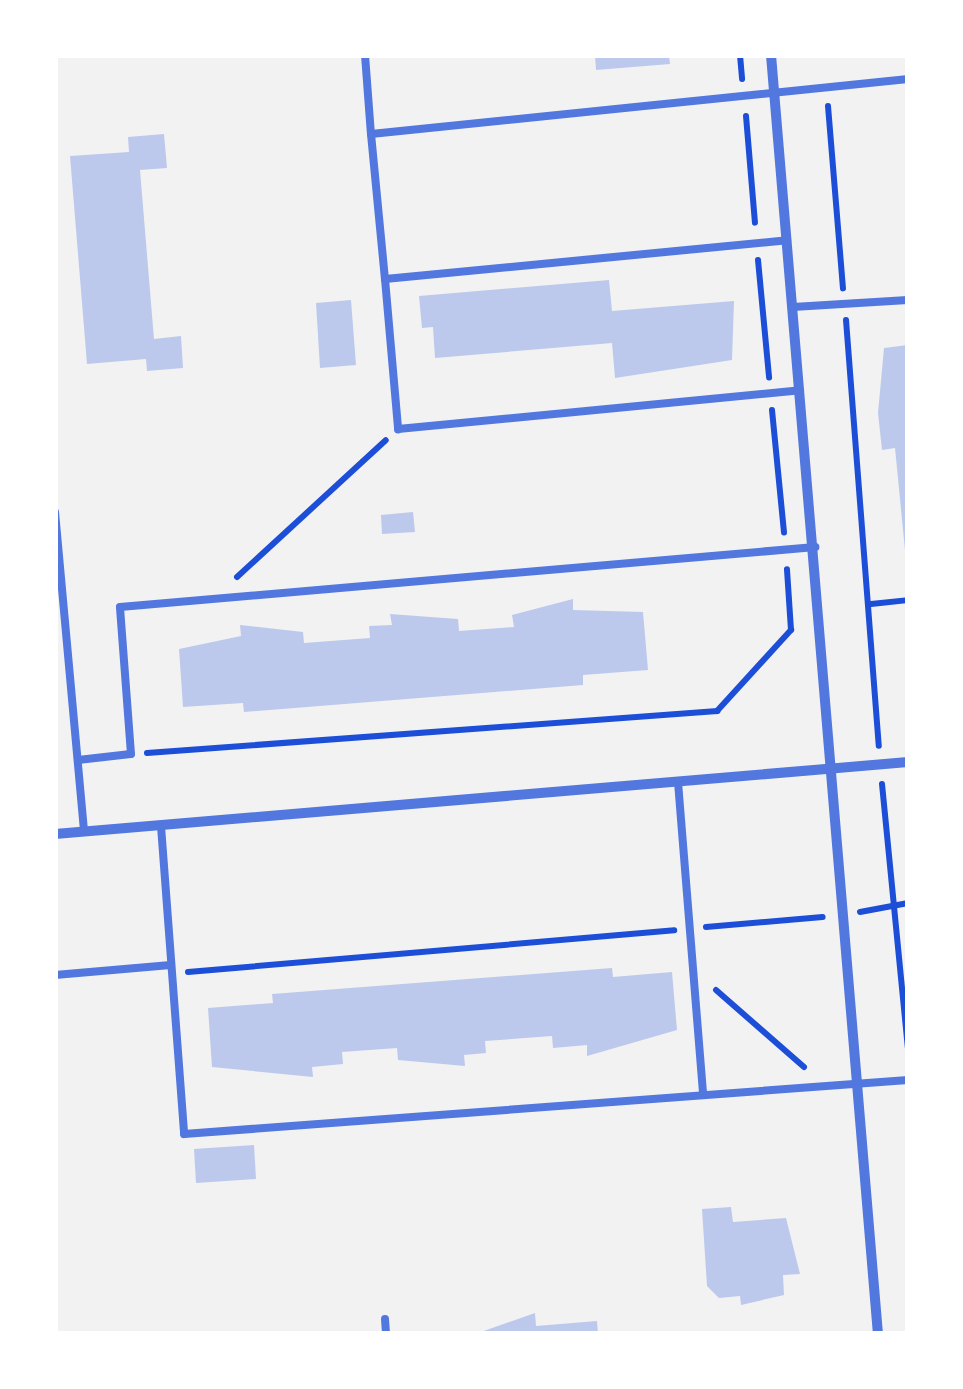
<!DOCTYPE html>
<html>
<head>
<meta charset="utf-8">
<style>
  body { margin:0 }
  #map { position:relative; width:963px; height:1389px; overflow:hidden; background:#f2f2f2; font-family:"Roboto Condensed",sans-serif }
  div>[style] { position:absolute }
  .building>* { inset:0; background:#bdc9ec }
  .path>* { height:6px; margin:-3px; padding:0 3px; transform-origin:3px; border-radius:3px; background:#1d4ed8 }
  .service>* { height:8px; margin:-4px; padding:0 4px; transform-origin:4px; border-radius:4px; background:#5277de }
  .minor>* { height:10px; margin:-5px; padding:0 5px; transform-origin:5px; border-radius:5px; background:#5277de }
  span { translate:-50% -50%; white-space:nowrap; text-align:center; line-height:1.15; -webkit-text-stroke:9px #fff; paint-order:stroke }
  .frame { position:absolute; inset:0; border:58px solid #fff; pointer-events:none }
</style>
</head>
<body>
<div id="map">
  <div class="building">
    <i style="clip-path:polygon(595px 55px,669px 55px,670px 64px,596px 70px)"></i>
    <i style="clip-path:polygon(164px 134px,167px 168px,140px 170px,154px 339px,181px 336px,183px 368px,147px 371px,146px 359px,87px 364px,70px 156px,129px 152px,128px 137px)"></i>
    <i style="clip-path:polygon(609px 280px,612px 311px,734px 301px,732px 360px,615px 378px,612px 343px,435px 358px,433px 327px,422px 328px,419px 296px)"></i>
    <i style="clip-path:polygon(351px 300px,356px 365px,320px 368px,316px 303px)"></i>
    <i style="clip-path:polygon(908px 345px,908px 550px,905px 550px,895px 448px,882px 450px,878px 413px,884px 348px)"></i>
    <i style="clip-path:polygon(413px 512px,415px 532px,382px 534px,381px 515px)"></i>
    <i style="clip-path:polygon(573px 599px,573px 610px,643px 612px,648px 670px,583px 675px,583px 685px,244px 712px,243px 703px,183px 707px,179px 649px,241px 636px,240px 625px,303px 632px,304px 643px,370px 638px,369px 626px,392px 625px,390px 614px,458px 619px,459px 631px,514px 627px,512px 615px)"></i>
    <i style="clip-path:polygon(612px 968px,613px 977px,672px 972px,677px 1030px,587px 1056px,587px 1045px,553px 1048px,552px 1036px,485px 1041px,486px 1053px,464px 1055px,465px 1066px,398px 1060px,397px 1048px,342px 1052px,343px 1064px,312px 1067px,313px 1077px,212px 1067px,208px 1008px,273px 1003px,272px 994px)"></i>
    <i style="clip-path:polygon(254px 1145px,256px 1179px,196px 1183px,194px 1149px)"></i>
    <i style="clip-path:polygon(731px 1207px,733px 1222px,786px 1218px,800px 1274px,783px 1275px,784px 1295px,741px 1305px,740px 1296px,719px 1298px,707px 1286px,702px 1209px)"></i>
    <i style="clip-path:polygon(535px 1313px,536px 1326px,597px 1321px,598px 1334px,475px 1334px)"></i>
  </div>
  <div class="path">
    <i style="left:740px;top:55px;width:24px;rotate:85deg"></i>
    <i style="left:828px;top:106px;width:183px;rotate:85.3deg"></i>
    <i style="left:746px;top:116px;width:107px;rotate:85.2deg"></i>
    <i style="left:758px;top:260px;width:118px;rotate:84.6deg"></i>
    <i style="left:846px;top:320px;width:427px;rotate:85.6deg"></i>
    <i style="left:772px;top:410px;width:123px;rotate:84.4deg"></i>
    <i style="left:237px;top:577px;width:202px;rotate:-42.6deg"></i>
    <i style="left:871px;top:604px;width:37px;rotate:-6deg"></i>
    <i style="left:147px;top:753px;width:572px;rotate:-4.21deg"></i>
    <i style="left:717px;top:711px;width:110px;rotate:-47.6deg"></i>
    <i style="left:791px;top:630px;width:61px;rotate:-93.8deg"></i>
    <i style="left:882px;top:784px;width:265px;rotate:84.4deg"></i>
    <i style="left:860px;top:912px;width:49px;rotate:-10.6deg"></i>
    <i style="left:706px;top:927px;width:117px;rotate:-4.9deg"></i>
    <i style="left:188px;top:972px;width:488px;rotate:-4.9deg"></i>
    <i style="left:716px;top:990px;width:117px;rotate:41.2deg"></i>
  </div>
  <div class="service">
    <i style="left:365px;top:55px;width:79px;rotate:85.7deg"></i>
    <i style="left:371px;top:134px;width:540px;rotate:-5.85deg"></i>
    <i style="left:371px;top:134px;width:146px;rotate:84.5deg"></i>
    <i style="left:385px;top:279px;width:404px;rotate:-5.5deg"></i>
    <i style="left:385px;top:279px;width:151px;rotate:85deg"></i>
    <i style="left:398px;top:429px;width:404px;rotate:-5.5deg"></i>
    <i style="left:793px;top:307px;width:115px;rotate:-3.5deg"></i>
    <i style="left:55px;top:512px;width:321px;rotate:84.8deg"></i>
    <i style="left:78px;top:760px;width:53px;rotate:-6.5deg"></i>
    <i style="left:131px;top:754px;width:147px;rotate:-94.3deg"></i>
    <i style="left:120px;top:607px;width:698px;rotate:-4.93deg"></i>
    <i style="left:678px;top:782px;width:314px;rotate:85.4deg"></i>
    <i style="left:161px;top:826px;width:309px;rotate:85.7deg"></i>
    <i style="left:184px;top:1134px;width:726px;rotate:-4.27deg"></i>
    <i style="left:55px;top:975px;width:116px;rotate:-4.9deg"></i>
    <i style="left:385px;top:1319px;width:15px;rotate:86deg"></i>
  </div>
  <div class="minor">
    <i style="left:771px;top:55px;width:1283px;rotate:85.22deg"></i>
    <i style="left:55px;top:834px;width:856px;rotate:-4.82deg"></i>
  </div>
  <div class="frame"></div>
</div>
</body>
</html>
